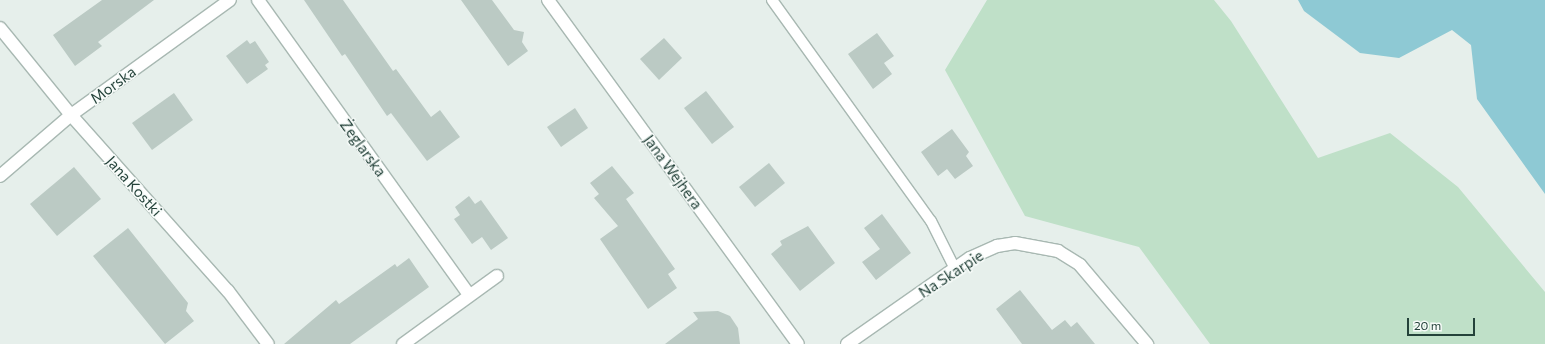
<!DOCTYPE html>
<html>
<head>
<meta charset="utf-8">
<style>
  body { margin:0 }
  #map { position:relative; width:1545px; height:344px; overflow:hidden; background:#e6efeb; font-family:Commissioner,sans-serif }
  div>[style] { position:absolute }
  .green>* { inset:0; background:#bfe0c8 }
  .water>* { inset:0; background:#8ec9d4 }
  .building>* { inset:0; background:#bbcac4 }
  .roads { filter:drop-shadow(1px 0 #a8b8b2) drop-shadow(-1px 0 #a8b8b2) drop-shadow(0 1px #a8b8b2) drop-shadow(0 -1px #a8b8b2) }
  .service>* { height:10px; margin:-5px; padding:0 5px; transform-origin:5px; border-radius:5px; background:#fff }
  .minor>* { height:12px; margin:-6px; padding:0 6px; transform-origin:6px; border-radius:6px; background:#fff }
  span { translate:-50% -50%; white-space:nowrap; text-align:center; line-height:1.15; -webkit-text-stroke:3px #f7fbf9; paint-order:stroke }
  .street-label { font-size:15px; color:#24423a }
  .scale { position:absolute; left:1407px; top:318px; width:68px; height:18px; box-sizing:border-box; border:2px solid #24423a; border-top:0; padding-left:5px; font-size:12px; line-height:14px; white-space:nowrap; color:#24423a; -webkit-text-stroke:3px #f7fbf9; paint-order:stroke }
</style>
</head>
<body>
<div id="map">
  <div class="green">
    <i style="clip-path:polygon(987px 0,1214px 0,1231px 21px,1318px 158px,1390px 133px,1458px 187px,1545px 292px,1545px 344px,1210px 344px,1139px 247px,1025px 216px,945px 70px)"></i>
  </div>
  <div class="water">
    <i style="clip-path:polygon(1298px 0,1545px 0,1545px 194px,1477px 99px,1471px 45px,1452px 30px,1399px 58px,1360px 53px,1304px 11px)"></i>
  </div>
  <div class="building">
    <i style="clip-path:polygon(102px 0,154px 0,98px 42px,102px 46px,75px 66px,53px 35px)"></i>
    <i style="clip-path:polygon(304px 0,343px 0,393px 71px,396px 69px,431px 117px,440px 110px,460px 137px,427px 161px,391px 113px,387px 116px,345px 54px,342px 56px)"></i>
    <i style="clip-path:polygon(461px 0,492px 0,514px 30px,524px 32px,522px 42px,528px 51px,508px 66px)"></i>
    <i style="clip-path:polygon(877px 33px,894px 56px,884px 63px,892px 74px,873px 89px,848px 54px)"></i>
    <i style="clip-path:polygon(664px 38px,682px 58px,659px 80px,640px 59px)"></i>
    <i style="clip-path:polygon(247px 40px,250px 44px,255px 41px,269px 62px,265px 65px,268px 69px,247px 84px,226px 56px)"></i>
    <i style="clip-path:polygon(706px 91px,734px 127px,712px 144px,684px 108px)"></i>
    <i style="clip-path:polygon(174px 93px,193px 120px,152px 150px,132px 123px)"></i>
    <i style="clip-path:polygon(575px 108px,588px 128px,561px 147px,547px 127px)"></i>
    <i style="clip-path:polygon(952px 129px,969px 152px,966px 156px,973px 166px,955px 179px,947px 169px,938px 176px,921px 152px)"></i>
    <i style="clip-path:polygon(769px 163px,785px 183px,755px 207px,739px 187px)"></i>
    <i style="clip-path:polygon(612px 166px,634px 193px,626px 199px,675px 269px,668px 274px,677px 288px,648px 309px,600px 239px,618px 226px,594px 198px,599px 194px,590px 183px)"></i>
    <i style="clip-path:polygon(74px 167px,101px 199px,57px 236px,30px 204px)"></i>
    <i style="clip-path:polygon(469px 196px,475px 204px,481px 200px,508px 238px,491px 250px,482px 237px,472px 244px,454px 219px,460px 215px,455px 207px)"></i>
    <i style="clip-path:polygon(882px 214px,911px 253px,876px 280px,862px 262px,880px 249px,864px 228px)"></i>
    <i style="clip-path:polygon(808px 226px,835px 263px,800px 291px,771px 254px,782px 245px,780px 241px)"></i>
    <i style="clip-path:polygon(128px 228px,188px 303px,186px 311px,194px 321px,165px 344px,93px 256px)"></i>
    <i style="clip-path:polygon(409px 258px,429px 287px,350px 344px,284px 344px,336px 300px,339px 304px,395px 264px,397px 267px)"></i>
    <i style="clip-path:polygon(1020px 290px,1052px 330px,1065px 320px,1071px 327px,1077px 322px,1095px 344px,1022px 344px,996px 309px)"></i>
    <i style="clip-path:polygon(718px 311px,730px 316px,738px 328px,740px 344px,665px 344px,698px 319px,693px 312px)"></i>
  </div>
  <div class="roads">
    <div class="service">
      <i style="left:772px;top:0;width:272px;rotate:54.3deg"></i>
      <i style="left:931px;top:221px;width:54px;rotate:63.4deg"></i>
    </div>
    <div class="minor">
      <i style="left:258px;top:0;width:363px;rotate:54.4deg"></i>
      <i style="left:548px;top:0;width:425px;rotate:54deg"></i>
      <i style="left:0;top:28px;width:112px;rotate:50.8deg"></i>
      <i style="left:71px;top:115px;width:236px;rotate:48.3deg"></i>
      <i style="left:228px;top:291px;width:66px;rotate:53deg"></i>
      <i style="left:0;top:176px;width:94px;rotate:-40.7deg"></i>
      <i style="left:71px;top:115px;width:196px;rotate:-35.9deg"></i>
      <i style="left:403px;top:344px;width:116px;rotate:-35.9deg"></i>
      <i style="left:847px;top:344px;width:150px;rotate:-35deg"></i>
      <i style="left:970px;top:258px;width:30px;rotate:-24deg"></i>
      <i style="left:997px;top:246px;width:18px;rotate:-9deg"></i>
      <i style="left:1015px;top:243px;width:44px;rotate:10.5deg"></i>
      <i style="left:1058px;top:251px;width:26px;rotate:32deg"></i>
      <i style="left:1080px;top:265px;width:104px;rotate:49.7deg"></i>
    </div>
  </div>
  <div class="street-label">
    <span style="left:113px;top:85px;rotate:-36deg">Morska</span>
    <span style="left:363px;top:148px;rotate:54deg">Żeglarska</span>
    <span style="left:673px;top:172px;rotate:54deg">Jana Wejhera</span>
    <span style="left:134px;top:186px;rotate:48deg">Jana Kostki</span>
    <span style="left:951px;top:274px;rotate:-33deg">Na Skarpie</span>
  </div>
  <div class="scale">20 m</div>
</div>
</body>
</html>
